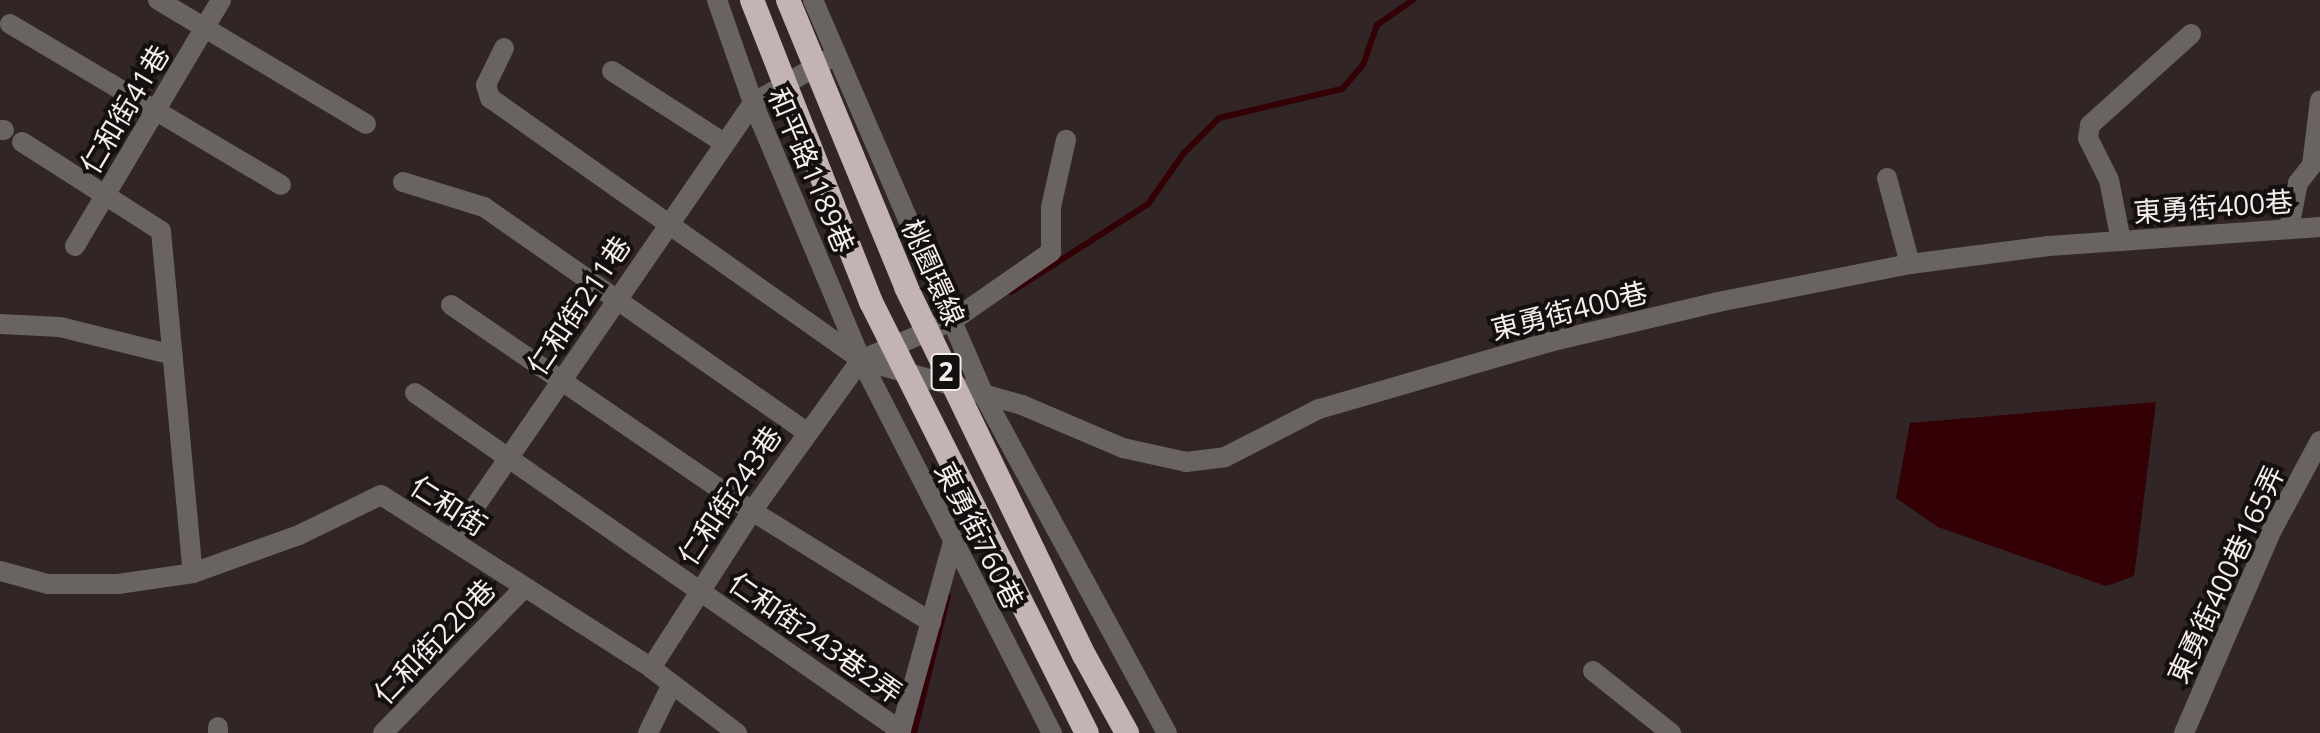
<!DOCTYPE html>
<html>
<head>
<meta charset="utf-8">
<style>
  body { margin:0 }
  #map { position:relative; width:2320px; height:733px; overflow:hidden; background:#312525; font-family:"Open Sans","Noto Sans TC",sans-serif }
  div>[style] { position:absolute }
  .water>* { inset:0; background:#320005 }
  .stream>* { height:6px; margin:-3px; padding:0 3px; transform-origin:3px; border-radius:3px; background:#320005 }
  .minor>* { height:20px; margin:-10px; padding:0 10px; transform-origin:10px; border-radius:10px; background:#696362 }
  .highway-bridge>* { height:24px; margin:-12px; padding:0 12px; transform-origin:12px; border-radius:12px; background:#c3b3b3 }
  span { translate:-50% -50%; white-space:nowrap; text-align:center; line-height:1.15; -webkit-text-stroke:8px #151010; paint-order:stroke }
  .shield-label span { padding:2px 6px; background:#151010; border:2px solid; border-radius:6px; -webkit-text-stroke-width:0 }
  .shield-label { font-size:26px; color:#f5ecec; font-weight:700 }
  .street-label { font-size:28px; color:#f5ecec }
</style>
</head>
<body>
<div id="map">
  <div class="water">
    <i style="clip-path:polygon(2156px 402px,2134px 576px,2106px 586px,1938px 527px,1896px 498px,1910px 423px)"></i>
  </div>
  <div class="stream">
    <i style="left:1011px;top:292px;width:163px;rotate:-32.7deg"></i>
    <i style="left:1148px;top:204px;width:62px;rotate:-54.8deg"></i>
    <i style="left:1184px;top:153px;width:49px;rotate:-45deg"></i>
    <i style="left:1219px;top:118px;width:126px;rotate:-13.3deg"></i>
    <i style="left:1342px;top:89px;width:32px;rotate:-49deg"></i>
    <i style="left:1363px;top:65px;width:42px;rotate:-70.7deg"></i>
    <i style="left:1377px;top:25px;width:44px;rotate:-34.8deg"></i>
    <i style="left:914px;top:733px;width:141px;rotate:-76.1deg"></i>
  </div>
  <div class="minor">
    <i style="left:158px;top:0;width:242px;rotate:30.8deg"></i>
    <i style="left:717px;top:0;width:109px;rotate:70.7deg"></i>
    <i style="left:753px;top:103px;width:279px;rotate:67.2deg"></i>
    <i style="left:861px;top:360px;width:419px;rotate:62.9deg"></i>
    <i style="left:813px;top:0;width:434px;rotate:66.6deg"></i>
    <i style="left:985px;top:398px;width:381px;rotate:61.5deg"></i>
    <i style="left:10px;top:24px;width:315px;rotate:30.7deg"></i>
    <i style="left:504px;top:48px;width:41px;rotate:115.9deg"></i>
    <i style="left:486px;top:85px;width:14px;rotate:73deg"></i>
    <i style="left:490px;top:98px;width:454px;rotate:35.2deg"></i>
    <i style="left:861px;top:360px;width:167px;rotate:15.6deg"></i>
    <i style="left:1022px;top:405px;width:110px;rotate:23.1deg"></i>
    <i style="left:1123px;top:448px;width:65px;rotate:12.5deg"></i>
    <i style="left:1186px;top:462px;width:39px;rotate:-7deg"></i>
    <i style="left:1225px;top:457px;width:106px;rotate:-27.1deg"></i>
    <i style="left:1319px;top:409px;width:240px;rotate:-16.2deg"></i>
    <i style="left:1549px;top:342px;width:174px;rotate:-13.3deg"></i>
    <i style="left:1718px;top:302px;width:196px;rotate:-11.2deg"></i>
    <i style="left:1910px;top:264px;width:140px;rotate:-7.4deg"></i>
    <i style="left:2049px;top:246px;width:272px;rotate:-4deg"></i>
    <i style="left:612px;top:71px;width:133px;rotate:32.7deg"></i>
    <i style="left:0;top:130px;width:4px"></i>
    <i style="left:22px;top:142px;width:165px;rotate:32.6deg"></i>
    <i style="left:161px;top:231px;width:343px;rotate:84.7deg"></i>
    <i style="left:1887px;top:178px;width:89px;rotate:75deg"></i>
    <i style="left:403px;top:182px;width:85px;rotate:17.2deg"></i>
    <i style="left:484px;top:207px;width:393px;rotate:34.9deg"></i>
    <i style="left:2289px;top:228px;width:46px;rotate:-78.7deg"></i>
    <i style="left:2298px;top:183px;width:23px;rotate:-52deg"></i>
    <i style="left:2312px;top:165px;width:65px;rotate:-83deg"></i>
    <i style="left:2121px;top:241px;width:62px;rotate:-101.1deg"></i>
    <i style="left:2109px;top:180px;width:47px;rotate:-116.6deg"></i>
    <i style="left:2088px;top:138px;width:13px;rotate:-81deg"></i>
    <i style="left:2090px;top:125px;width:136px;rotate:-42deg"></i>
    <i style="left:75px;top:246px;width:286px;rotate:-59.3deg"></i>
    <i style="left:451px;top:305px;width:365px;rotate:34.4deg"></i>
    <i style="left:752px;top:511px;width:211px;rotate:31.8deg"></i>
    <i style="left:0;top:324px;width:60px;rotate:2.9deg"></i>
    <i style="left:60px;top:327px;width:116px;rotate:13.9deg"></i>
    <i style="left:415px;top:393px;width:592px;rotate:34.82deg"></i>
    <i style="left:452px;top:540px;width:531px;rotate:-55.44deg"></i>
    <i style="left:753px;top:103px;width:86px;rotate:-30.2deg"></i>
    <i style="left:0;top:571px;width:50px;rotate:15.2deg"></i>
    <i style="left:48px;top:584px;width:70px"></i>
    <i style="left:118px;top:584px;width:76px;rotate:-8.3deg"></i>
    <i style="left:193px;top:573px;width:113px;rotate:-19.7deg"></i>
    <i style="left:299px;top:535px;width:91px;rotate:-26deg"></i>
    <i style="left:381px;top:495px;width:321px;rotate:32.6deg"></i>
    <i style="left:651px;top:668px;width:108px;rotate:37.1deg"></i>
    <i style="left:651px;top:668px;width:187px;rotate:-57.2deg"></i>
    <i style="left:752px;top:511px;width:186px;rotate:-54.2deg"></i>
    <i style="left:861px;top:360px;width:99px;rotate:-23.2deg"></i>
    <i style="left:952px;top:321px;width:121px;rotate:-34.9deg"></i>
    <i style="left:1051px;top:252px;width:45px;rotate:-90deg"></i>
    <i style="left:1051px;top:207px;width:69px;rotate:-77.4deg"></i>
    <i style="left:1593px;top:671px;width:100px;rotate:38.5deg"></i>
    <i style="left:218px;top:727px;width:6px;rotate:90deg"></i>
    <i style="left:383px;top:733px;width:202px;rotate:-45.8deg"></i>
    <i style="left:648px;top:733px;width:52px;rotate:-63.9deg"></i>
    <i style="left:900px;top:733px;width:195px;rotate:-74.5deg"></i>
    <i style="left:2184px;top:733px;width:221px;rotate:-66.6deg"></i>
    <i style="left:2272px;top:530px;width:101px;rotate:-61.7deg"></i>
  </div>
  <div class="highway-bridge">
    <i style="left:752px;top:0;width:325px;rotate:68.5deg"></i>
    <i style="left:871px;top:302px;width:482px;rotate:63.4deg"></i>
    <i style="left:788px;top:0;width:310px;rotate:67.6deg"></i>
    <i style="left:906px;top:287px;width:409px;rotate:64.2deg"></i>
    <i style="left:1084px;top:655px;width:89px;rotate:61.1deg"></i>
  </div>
  <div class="shield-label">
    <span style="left:946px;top:372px">2</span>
  </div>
  <div class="street-label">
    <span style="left:124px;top:109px;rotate:-59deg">仁和街41巷</span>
    <span style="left:812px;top:170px;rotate:67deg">和平路1189巷</span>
    <span style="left:2213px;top:206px;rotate:-4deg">東勇街400巷</span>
    <span style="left:934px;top:272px;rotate:66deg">桃園環線</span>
    <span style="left:578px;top:305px;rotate:-56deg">仁和街211巷</span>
    <span style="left:1569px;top:310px;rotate:-14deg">東勇街400巷</span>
    <span style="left:729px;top:495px;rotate:-56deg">仁和街243巷</span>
    <span style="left:449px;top:505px;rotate:33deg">仁和街</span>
    <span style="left:980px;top:535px;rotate:63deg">東勇街760巷</span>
    <span style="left:2225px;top:574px;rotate:-65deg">東勇街400巷165弄</span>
    <span style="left:816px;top:637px;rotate:35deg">仁和街243巷2弄</span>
    <span style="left:434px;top:641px;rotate:-46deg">仁和街220巷</span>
  </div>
</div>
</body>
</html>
